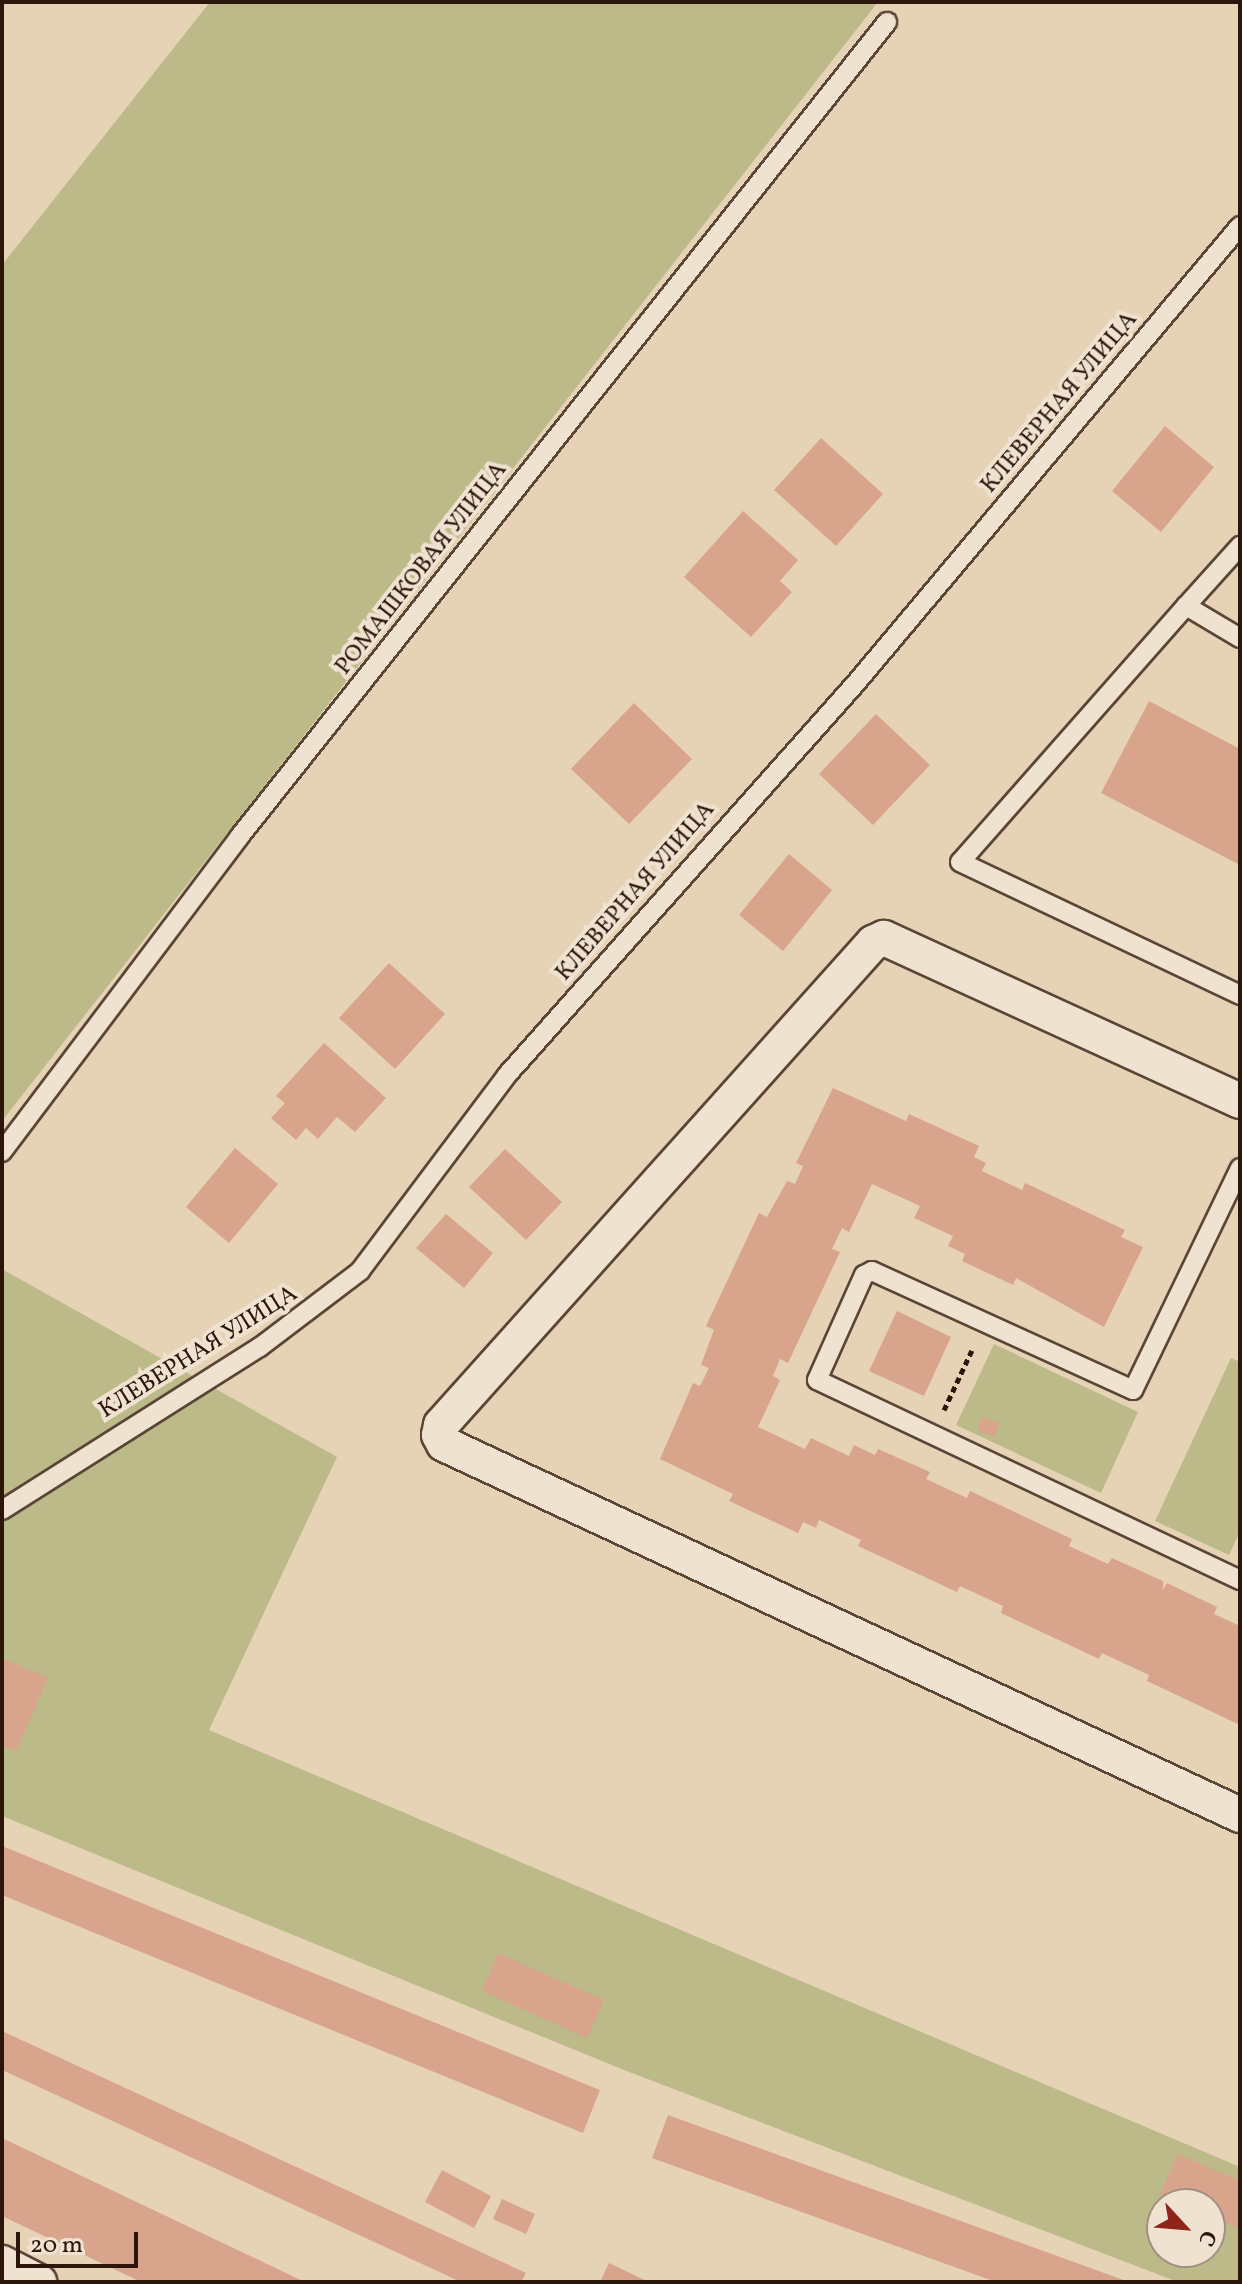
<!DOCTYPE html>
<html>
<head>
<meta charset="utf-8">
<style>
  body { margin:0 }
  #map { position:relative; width:1242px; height:2284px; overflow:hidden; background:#e6d3b6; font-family:Vollkorn,serif }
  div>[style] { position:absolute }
  .green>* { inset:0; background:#bcba89 }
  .building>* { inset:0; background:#d8a48c }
  .path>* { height:5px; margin-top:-2.5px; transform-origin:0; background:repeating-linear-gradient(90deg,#2c160b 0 6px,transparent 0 10px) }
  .roads { filter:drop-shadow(2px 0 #5a4536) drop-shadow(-2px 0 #5a4536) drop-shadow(0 2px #5a4536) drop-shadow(0 -2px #5a4536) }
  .lane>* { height:18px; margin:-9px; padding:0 9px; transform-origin:9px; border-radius:9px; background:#efe2d0 }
  .street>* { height:34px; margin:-17px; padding:0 17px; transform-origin:17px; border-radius:17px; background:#efe2d0 }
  span { translate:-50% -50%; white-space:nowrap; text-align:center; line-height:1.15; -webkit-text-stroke:8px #efe2d0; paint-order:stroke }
  .street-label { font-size:24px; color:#2c160b }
  .frame { position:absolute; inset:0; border:4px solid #2c160b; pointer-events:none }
  .north { position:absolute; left:1146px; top:2188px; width:80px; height:80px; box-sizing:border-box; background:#efe2d0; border:2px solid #a19081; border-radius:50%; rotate:116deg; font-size:22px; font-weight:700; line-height:32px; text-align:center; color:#2c160b }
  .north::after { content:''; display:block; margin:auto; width:28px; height:36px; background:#8f2418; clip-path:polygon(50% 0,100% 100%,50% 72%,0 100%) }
  .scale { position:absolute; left:16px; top:2232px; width:122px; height:36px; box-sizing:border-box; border:4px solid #2c160b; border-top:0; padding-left:10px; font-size:24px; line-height:28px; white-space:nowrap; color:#2c160b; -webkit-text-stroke:6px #efe2d0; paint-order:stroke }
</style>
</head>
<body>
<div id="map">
  <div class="green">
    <i style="clip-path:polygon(210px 2px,878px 2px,2px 1121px,2px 265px)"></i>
    <i style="clip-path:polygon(evenodd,2px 1269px,337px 1457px,209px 1730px,1240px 2167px,1240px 2282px,1178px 2282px,624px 2070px,2px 1816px,2px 1269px,1162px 2204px,1210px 2204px,1210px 2252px,1162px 2252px,1162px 2204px)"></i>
    <i style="clip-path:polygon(994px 1344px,1138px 1412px,1101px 1493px,956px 1425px)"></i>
    <i style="clip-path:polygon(1231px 1358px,1240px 1362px,1240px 1531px,1229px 1555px,1155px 1521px)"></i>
  </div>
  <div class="building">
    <i style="clip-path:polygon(1165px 426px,1214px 467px,1161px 532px,1112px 491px)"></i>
    <i style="clip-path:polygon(821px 438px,883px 494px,836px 546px,774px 490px)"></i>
    <i style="clip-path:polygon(743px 511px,798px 560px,780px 581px,792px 592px,751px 637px,684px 577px)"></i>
    <i style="clip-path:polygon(1149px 701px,1240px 749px,1240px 865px,1101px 793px)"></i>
    <i style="clip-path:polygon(634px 703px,692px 759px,629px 824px,571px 769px)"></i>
    <i style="clip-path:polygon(876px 714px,930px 765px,873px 825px,819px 774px)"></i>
    <i style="clip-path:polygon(789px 854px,832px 890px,783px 951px,739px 915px)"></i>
    <i style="clip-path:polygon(389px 963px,445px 1014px,395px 1069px,339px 1018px)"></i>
    <i style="clip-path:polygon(324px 1043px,386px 1098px,355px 1132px,337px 1117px,318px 1139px,306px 1128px,296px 1140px,271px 1118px,285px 1103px,276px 1096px)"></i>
    <i style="clip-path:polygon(833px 1088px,906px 1121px,909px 1114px,979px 1146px,974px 1157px,986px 1163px,982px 1171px,1022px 1190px,1025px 1183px,1125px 1230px,1121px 1237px,1143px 1247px,1104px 1327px,1016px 1278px,1013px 1285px,962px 1261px,965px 1254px,948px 1246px,953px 1236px,914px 1218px,920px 1206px,872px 1184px,849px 1232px,842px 1228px,832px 1249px,840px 1252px,788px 1363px,780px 1359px,773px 1376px,780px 1380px,758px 1427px,805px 1449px,811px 1438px,849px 1456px,854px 1445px,875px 1455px,878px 1449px,930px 1472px,926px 1479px,967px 1498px,970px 1491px,1072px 1539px,1069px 1546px,1108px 1564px,1112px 1558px,1163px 1581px,1163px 1590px,1167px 1583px,1217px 1607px,1214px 1614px,1240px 1626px,1240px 1725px,1147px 1681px,1149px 1675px,1102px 1653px,1099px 1659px,1001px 1613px,1003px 1606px,960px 1586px,957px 1592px,858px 1546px,861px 1540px,819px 1520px,816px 1528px,803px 1522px,798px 1533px,729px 1501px,733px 1494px,660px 1459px,693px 1383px,700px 1386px,709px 1368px,701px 1365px,714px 1330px,706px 1326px,759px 1213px,767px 1217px,787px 1181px,795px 1184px,803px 1166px,796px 1163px)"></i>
    <i style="clip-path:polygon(235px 1148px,278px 1184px,229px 1243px,186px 1207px)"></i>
    <i style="clip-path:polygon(505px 1149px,562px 1202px,526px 1240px,469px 1187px)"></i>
    <i style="clip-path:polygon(446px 1214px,493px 1253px,464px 1288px,416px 1248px)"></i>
    <i style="clip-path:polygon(897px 1311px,951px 1337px,924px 1396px,869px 1371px)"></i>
    <i style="clip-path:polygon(982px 1417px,1000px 1423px,995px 1437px,977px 1431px)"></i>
    <i style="clip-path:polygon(2px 1658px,48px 1678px,16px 1751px,2px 1745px)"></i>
    <i style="clip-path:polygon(2px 1846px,600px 2090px,583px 2133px,2px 1895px)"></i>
    <i style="clip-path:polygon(498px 1953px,604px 2000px,587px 2038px,482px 1991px)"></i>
    <i style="clip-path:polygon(2px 2031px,526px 2273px,521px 2282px,461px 2282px,2px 2070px)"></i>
    <i style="clip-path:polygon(668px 2115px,1129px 2282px,996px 2282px,652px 2158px)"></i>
    <i style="clip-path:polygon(2px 2138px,305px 2282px,141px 2282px,2px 2216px)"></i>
    <i style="clip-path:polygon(1178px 2154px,1240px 2181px,1240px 2229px,1210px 2216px,1210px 2204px,1182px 2204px,1160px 2194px)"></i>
    <i style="clip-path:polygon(442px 2170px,491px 2196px,474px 2228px,425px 2202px)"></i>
    <i style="clip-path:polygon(502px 2199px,535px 2214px,526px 2234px,493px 2219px)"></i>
    <i style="clip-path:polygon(609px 2263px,649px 2282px,600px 2282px)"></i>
  </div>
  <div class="path">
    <i style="left:944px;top:1410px;width:66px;rotate:-65deg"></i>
  </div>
  <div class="roads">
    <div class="lane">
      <i style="left:1186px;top:606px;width:81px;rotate:-48deg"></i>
      <i style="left:1240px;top:638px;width:63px;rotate:-149.3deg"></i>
      <i style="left:1186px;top:606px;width:341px;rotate:131.4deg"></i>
      <i style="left:960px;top:862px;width:310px;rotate:25.4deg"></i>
      <i style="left:2px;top:1152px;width:396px;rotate:-53deg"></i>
      <i style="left:240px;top:836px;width:1040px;rotate:-51.52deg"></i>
      <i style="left:1240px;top:1168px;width:246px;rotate:115.7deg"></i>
      <i style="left:1133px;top:1390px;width:287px;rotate:-155.5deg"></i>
      <i style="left:872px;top:1271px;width:9px;rotate:153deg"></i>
      <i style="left:864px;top:1275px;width:115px;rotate:114.1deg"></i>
      <i style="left:817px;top:1380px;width:468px;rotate:25.3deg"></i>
      <i style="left:2px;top:1510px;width:305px;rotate:-32.3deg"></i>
      <i style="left:260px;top:1347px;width:126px;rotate:-37.2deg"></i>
      <i style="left:360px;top:1271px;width:245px;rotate:-53.1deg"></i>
      <i style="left:507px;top:1075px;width:525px;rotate:-48.32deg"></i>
      <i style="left:856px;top:683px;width:597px;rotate:-49.96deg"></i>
    </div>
    <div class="street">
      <i style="left:1240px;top:1101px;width:392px;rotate:-155.4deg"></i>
      <i style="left:884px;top:938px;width:12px;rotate:156deg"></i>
      <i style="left:873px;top:943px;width:647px;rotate:131.87deg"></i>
      <i style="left:441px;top:1425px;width:10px;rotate:101deg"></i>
      <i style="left:439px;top:1435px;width:10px;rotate:61deg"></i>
      <i style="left:444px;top:1444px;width:878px;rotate:24.99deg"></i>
      <i style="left:2px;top:2263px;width:42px;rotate:27.2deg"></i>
    </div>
  </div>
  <div class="street-label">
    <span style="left:1060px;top:403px;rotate:-50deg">КЛЕВЕРНАЯ УЛИЦА</span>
    <span style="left:422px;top:569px;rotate:-52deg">РОМАШКОВАЯ УЛИЦА</span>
    <span style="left:636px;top:892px;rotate:-49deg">КЛЕВЕРНАЯ УЛИЦА</span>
    <span style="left:199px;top:1353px;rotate:-32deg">КЛЕВЕРНАЯ УЛИЦА</span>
  </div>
  <div class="frame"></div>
  <div class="north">С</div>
  <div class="scale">20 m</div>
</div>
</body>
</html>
